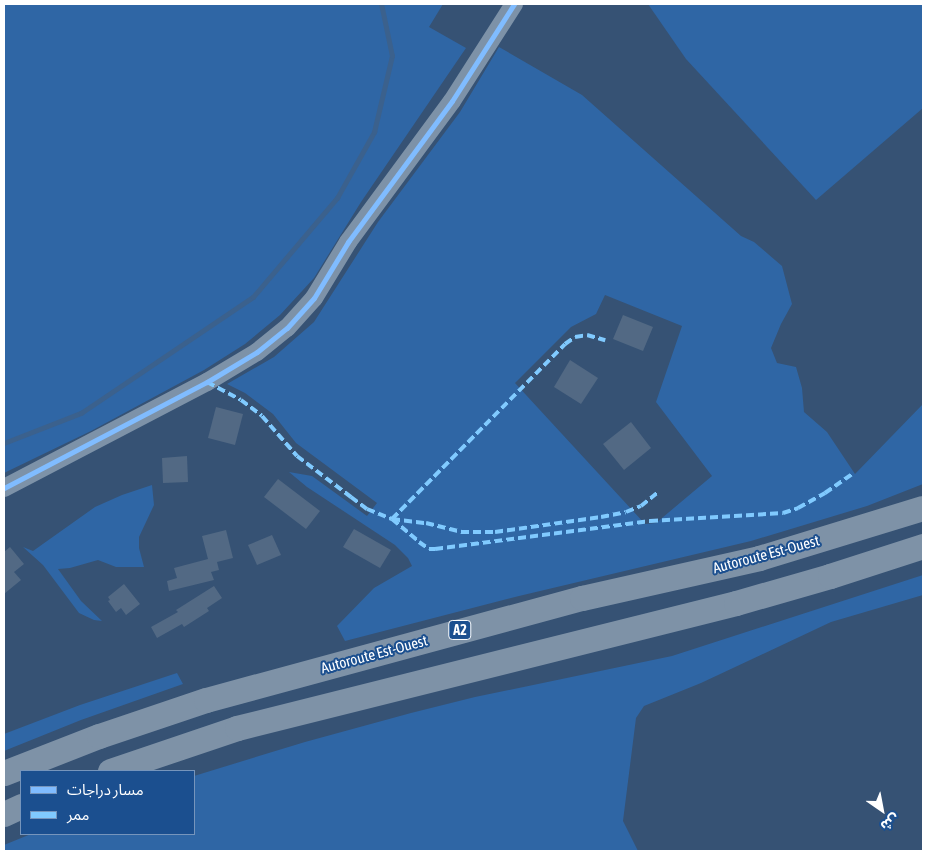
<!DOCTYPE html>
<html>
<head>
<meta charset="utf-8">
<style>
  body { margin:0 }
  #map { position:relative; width:927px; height:855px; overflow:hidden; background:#365274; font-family:"Asap Condensed","Noto Sans Arabic",sans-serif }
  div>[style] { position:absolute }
  .green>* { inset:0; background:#2f66a5 }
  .stream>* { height:4.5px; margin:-2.25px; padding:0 2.25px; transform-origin:2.25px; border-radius:2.25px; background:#3b618d }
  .building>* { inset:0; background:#526984 }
  .tertiary>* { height:18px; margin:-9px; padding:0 9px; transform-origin:9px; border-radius:9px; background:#7d92a8 }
  .motorway>* { height:25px; margin:-12.5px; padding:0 12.5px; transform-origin:12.5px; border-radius:12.5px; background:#7e92a7 }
  .quiet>* { height:4px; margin-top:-2px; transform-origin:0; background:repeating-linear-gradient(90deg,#80caff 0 8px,transparent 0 12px) }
  .cycleway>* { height:5px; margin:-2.5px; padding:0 2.5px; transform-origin:2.5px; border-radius:2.5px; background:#80bcff }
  span { translate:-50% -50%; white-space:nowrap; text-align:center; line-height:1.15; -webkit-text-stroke:4px #1b4f8f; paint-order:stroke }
  .shield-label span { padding:1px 4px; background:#1b4f8f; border:1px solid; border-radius:4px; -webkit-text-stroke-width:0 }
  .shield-label { font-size:14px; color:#fff; font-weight:700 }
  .street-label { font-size:15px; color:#fff }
  .frame { position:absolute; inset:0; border:5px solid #fff; pointer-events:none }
  .legend { position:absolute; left:20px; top:770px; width:175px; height:65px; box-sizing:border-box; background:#1b4f8f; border:1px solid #7695bc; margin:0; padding:6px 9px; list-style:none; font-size:15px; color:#fff }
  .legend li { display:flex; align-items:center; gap:10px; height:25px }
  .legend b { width:25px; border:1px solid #7695bc }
  .north { position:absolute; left:857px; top:785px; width:50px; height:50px; -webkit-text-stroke:4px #1b4f8f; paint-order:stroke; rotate:147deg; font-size:14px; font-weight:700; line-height:20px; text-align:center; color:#fff }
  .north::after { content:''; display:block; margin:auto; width:18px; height:22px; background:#fff; clip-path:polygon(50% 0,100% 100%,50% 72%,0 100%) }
</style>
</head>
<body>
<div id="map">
  <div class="green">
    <i style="clip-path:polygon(4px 4px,443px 4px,429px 27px,466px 48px,361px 202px,314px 278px,280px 315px,245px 344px,204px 370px,91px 431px,4px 473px)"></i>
    <i style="clip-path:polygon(648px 4px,923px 4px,923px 108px,816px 200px,686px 59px)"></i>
    <i style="clip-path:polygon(evenodd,499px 47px,582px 95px,741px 236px,754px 242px,782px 266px,792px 304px,781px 324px,771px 348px,777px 363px,796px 367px,802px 388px,804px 412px,827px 432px,855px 474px,923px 404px,923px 484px,867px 506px,751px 541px,519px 596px,345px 641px,337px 626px,374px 588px,412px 566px,408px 558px,395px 545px,307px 487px,289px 472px,312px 476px,367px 516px,377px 503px,296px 443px,273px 414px,245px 393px,227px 384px,274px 357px,314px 322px,378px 222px,460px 112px,499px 47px,605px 295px,682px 326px,656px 402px,712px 476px,656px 523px,645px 524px,515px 383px,571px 327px,596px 314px,605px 295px)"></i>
    <i style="clip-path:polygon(152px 485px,154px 505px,139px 537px,139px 548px,144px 567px,116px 567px,98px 560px,70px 568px,58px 569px,81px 601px,102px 621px,94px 620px,79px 613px,43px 565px,23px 547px,33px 551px,95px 507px,122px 495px)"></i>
    <i style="clip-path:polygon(923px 575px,923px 595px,831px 622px,701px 683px,644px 706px,636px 718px,623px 821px,638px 851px,4px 851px,4px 845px,31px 834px,194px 834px,194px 776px,305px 742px,411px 713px,475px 697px,672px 656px)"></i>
    <i style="clip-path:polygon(177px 673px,183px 684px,81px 720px,4px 751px,4px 734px,80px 705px)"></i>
  </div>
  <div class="stream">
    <i style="left:4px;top:443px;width:83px;rotate:-21.3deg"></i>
    <i style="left:81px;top:413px;width:207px;rotate:-34deg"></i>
    <i style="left:253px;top:297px;width:130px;rotate:-49.7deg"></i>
    <i style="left:337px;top:198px;width:76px;rotate:-60.7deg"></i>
    <i style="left:374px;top:132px;width:78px;rotate:-76.7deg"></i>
    <i style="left:392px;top:56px;width:53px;rotate:-101.9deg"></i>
  </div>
  <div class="building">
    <i style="clip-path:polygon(623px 315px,653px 327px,643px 351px,613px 339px)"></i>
    <i style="clip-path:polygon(570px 360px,598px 378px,581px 404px,554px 387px)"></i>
    <i style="clip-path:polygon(216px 407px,243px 414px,235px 445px,208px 438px)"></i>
    <i style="clip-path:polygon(631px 422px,651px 448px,624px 470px,603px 444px)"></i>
    <i style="clip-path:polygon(187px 456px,188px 482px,163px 483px,162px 458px)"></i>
    <i style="clip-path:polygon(278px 479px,320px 511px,306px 529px,264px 497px)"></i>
    <i style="clip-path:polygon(354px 529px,391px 550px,380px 568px,343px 547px)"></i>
    <i style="clip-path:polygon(226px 530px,233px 558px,217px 562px,219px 570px,211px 572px,214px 580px,169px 591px,167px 581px,177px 578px,174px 568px,208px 559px,202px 536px)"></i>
    <i style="clip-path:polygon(272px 535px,281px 555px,257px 565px,248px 545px)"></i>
    <i style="clip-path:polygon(10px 547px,24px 564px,14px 572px,21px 580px,4px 594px,4px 552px)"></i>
    <i style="clip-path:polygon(124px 584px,140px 604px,126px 615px,121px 608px,116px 612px,108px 601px,110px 600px,108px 597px)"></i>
    <i style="clip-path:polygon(214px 586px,222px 598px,207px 608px,209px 611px,184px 627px,182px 624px,157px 638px,151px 627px,178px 612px,176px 610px)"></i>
  </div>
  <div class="tertiary">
    <i style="left:4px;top:488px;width:229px;rotate:-27.6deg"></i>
    <i style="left:207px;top:382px;width:58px;rotate:-31deg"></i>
    <i style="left:257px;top:352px;width:38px;rotate:-39deg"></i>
    <i style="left:287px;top:328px;width:40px;rotate:-48deg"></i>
    <i style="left:314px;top:298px;width:66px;rotate:-58.7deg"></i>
    <i style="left:348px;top:242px;width:175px;rotate:-53.6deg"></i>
    <i style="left:452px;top:101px;width:115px;rotate:-57.4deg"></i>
  </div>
  <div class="motorway">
    <i style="left:110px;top:771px;width:134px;rotate:-18.7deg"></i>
    <i style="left:237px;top:728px;width:514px;rotate:-14.06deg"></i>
    <i style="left:736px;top:603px;width:98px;rotate:-16deg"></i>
    <i style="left:830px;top:576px;width:98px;rotate:-17.9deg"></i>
    <i style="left:4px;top:773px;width:102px;rotate:-21.3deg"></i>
    <i style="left:99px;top:736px;width:113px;rotate:-18.6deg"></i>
    <i style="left:206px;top:700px;width:390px;rotate:-15.2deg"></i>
    <i style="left:582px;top:598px;width:181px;rotate:-12.7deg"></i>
    <i style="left:759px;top:558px;width:171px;rotate:-17deg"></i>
    <i style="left:4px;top:814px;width:19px;rotate:-25deg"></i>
  </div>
  <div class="quiet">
    <i style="left:207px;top:382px;width:38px;rotate:28deg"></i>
    <i style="left:241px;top:400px;width:26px;rotate:37deg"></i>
    <i style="left:262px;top:416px;width:53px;rotate:48.8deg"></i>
    <i style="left:297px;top:456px;width:68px;rotate:37.2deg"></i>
    <i style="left:351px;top:497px;width:20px;rotate:37deg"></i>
    <i style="left:367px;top:509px;width:27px;rotate:22deg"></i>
    <i style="left:392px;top:519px;width:246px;rotate:-45.3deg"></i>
    <i style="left:565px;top:344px;width:12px;rotate:-35deg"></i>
    <i style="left:575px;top:337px;width:12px;rotate:-9deg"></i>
    <i style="left:587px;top:335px;width:19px;rotate:16deg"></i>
    <i style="left:392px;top:519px;width:35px;rotate:40deg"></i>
    <i style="left:419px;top:542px;width:12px;rotate:35deg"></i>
    <i style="left:429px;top:549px;width:6px"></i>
    <i style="left:435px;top:549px;width:217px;rotate:-7.4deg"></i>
    <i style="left:650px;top:521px;width:133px;rotate:-3.4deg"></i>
    <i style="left:783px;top:513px;width:16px;rotate:-18deg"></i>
    <i style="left:798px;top:508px;width:31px;rotate:-29deg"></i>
    <i style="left:825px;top:493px;width:33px;rotate:-35deg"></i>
    <i style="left:392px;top:519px;width:34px;rotate:7deg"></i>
    <i style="left:426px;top:523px;width:36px;rotate:14deg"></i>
    <i style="left:461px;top:532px;width:34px"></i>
    <i style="left:495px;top:532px;width:107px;rotate:-8.1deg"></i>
    <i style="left:601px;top:517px;width:25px;rotate:-11deg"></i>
    <i style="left:626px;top:512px;width:16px;rotate:-22deg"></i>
    <i style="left:641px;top:506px;width:21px;rotate:-39deg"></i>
  </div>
  <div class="cycleway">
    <i style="left:4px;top:488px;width:229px;rotate:-27.6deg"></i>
    <i style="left:207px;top:382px;width:58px;rotate:-31deg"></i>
    <i style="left:257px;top:352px;width:38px;rotate:-39deg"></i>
    <i style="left:287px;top:328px;width:40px;rotate:-48deg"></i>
    <i style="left:314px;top:298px;width:66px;rotate:-58.7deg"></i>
    <i style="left:348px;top:242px;width:175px;rotate:-53.6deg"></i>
    <i style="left:452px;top:101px;width:115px;rotate:-57.4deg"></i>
  </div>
  <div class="shield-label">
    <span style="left:460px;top:630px">A2</span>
  </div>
  <div class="street-label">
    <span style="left:766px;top:554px;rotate:-15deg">Autoroute Est-Ouest</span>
    <span style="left:374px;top:654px;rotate:-15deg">Autoroute Est-Ouest</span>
  </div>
  <div class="frame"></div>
  <ul class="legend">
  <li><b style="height:6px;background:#80bcff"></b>مسار دراجات</li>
  <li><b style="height:6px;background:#80caff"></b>ممر</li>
  </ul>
  <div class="north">ش</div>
</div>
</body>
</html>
